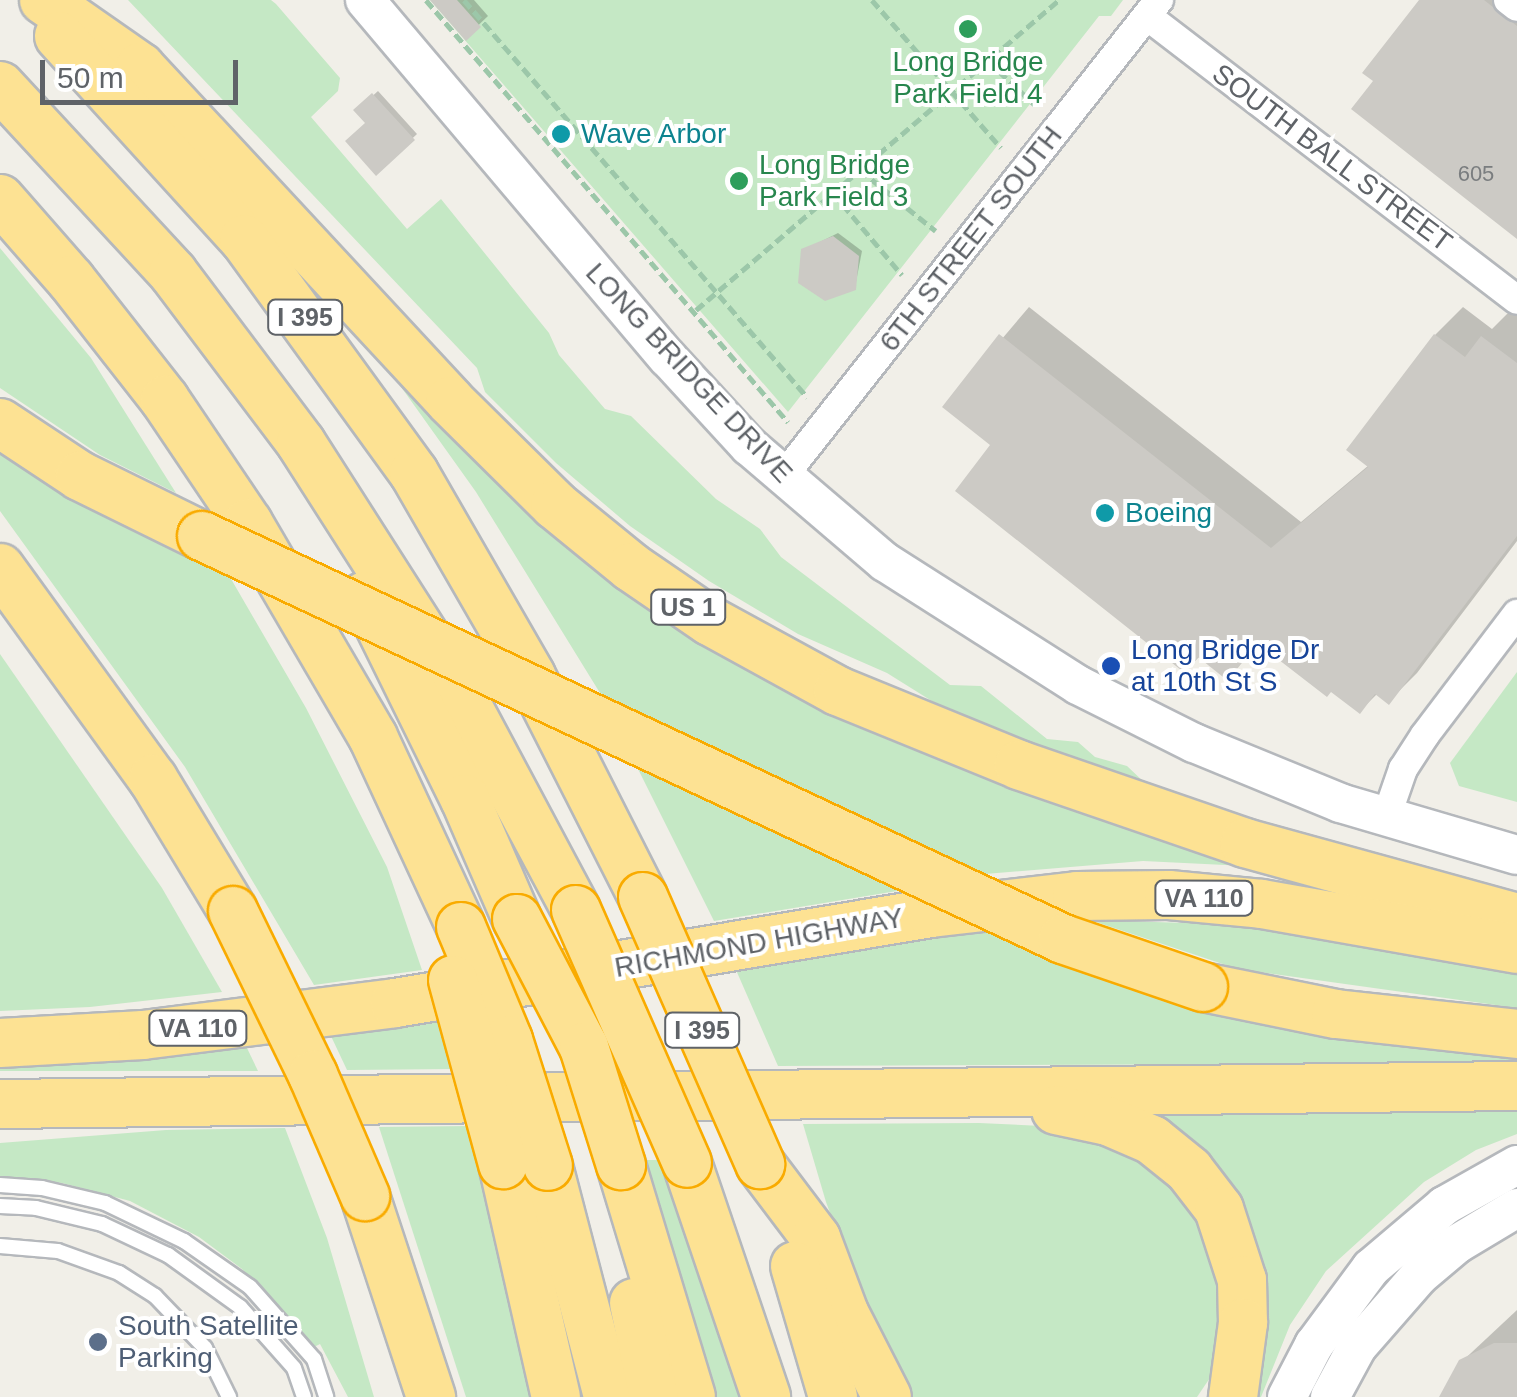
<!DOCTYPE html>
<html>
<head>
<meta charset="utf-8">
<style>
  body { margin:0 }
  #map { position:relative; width:1517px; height:1397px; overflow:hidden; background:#f1efe8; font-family:Arial,sans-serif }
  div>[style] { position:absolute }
  .green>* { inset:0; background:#c5e8c5 }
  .shadow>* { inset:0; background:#0003 }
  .building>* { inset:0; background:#cccac5 }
  .path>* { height:5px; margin-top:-2.5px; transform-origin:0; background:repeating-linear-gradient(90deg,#9cc7a9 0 10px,transparent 0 15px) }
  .roads { filter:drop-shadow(2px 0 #b5b8bc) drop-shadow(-2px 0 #b5b8bc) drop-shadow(0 2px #b5b8bc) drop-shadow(0 -2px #b5b8bc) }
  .lane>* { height:14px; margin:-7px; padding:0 7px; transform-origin:7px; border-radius:7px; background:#fff }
  .street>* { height:28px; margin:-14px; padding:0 14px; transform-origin:14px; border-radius:14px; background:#fff }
  .secondary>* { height:38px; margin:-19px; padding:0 19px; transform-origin:19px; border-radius:19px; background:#fff }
  .highway>* { height:48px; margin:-24px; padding:0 24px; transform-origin:24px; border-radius:24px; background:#fde293 }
  .bridges { filter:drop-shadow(2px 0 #f9ab00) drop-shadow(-2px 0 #f9ab00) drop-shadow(0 2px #f9ab00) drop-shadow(0 -2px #f9ab00) }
  .highway-bridge>* { height:48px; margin:-24px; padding:0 24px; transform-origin:24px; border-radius:24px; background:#fde293 }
  .dots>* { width:28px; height:28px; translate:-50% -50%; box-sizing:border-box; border:5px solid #fff; border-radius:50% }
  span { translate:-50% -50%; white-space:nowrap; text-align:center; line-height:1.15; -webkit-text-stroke:8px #fff; paint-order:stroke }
  .number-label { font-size:22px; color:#7a7d7f }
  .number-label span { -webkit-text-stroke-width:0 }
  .shield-label span { padding:2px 8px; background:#fff; border:2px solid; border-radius:8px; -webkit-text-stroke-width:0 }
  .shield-label { font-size:25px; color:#5f6368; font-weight:700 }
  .leisure-label { font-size:28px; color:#27864d }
  .left { translate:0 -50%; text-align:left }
  .culture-label { font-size:28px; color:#0d838f }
  .street-label { font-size:28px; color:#5f6368 }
  .transit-label { font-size:28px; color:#164399 }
  .service-label { font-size:28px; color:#4e5e75 }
  .scale { position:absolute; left:40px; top:60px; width:198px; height:45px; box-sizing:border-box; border:5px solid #5f6368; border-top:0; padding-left:12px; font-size:30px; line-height:35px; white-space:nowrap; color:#5f6368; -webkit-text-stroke:8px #fff; paint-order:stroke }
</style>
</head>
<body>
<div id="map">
  <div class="green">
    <i style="clip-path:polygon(128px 0,271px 0,276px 4px,340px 78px,338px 91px,311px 117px,407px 229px,441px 199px,549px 333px,559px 355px,605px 409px,631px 416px,716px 499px,760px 529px,781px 557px,950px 685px,981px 686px,1047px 739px,1078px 742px,1095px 757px,1127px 766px,1146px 784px,959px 718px,887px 673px,798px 634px,709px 581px,630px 526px,556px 463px,485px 392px,477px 368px)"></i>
    <i style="clip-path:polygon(430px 0,1123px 0,1111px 16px,1099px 16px,788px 412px)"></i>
    <i style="clip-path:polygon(0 248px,91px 358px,176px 493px,100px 455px,0 388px)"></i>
    <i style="clip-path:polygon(384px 363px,557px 527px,1246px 866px,1143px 861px,985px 874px,600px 693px,476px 492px)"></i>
    <i style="clip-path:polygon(0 454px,114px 521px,227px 572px,306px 708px,387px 867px,422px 970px,314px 985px,185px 767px,0 511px)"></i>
    <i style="clip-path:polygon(0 654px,162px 888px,222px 992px,90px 1007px,0 1011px)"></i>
    <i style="clip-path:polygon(1517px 672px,1517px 802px,1459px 786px,1450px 763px)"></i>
    <i style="clip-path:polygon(638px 769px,903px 890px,714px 921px)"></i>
    <i style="clip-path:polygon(1090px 920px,1251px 925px,1517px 972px,1517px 1008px,1238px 969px)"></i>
    <i style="clip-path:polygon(979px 929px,1063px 965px,1170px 1001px,1517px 1050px,1517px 1063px,778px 1066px,736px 970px)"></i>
    <i style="clip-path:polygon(440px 1018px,454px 1069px,347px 1070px,330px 1034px)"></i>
    <i style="clip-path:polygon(246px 1046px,258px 1071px,0 1071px,0 1062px)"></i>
    <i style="clip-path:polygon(1517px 1104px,1517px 1134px,1476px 1150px,1424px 1182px,1326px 1271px,1290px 1325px,1261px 1397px,1249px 1397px,1258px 1315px,1153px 1116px)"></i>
    <i style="clip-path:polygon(979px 1123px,1063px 1127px,1122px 1143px,1174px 1179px,1225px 1263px,1216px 1369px,1197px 1397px,910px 1397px,888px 1366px,826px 1202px,803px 1124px)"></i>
    <i style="clip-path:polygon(469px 1126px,531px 1397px,466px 1397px,379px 1127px)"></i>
    <i style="clip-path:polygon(285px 1128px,327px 1238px,374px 1397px,348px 1397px,320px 1344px,310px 1349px,242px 1269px,199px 1237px,130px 1201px,62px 1183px,0 1176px,0 1143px,166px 1130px)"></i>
    <i style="clip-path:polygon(644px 1160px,668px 1160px,743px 1397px,715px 1397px)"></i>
  </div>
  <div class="shadow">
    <i style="clip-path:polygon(434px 0,474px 0,488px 16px,466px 37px)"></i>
    <i style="clip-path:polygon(1423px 0,1517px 0,1517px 236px,1376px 81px)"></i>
    <i style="clip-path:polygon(378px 91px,417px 134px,377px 172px,368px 123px,357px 110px)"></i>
    <i style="clip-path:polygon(838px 233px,862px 251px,855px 287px,804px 250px)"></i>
    <i style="clip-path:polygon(1029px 307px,1301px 522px,1369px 465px,1435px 335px,1463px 307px,1492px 329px,1511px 310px,1517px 314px,1517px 541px,1417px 673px,1389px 701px,1378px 693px,1360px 711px,1261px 643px,1228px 677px,1200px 656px,1186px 670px,994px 445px,945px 406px)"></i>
    <i style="clip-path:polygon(1517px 1310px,1517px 1397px,1443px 1397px,1456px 1367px)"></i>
  </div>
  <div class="building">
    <i style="clip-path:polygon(430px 0,457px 0,481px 27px,466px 41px)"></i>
    <i style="clip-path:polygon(1419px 0,1484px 0,1517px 26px,1517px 239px,1351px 109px,1373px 81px,1362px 73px)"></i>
    <i style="clip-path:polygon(372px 93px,415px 140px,376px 176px,345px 141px,365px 123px,353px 110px)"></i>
    <i style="clip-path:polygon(833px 236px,859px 256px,856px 290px,825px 301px,798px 283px,801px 249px)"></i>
    <i style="clip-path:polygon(999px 334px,1271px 548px,1368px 467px,1346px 450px,1434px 334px,1465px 357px,1481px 336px,1517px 363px,1517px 536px,1389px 705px,1375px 694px,1360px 714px,1331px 692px,1327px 697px,1257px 643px,1228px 681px,1198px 657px,1186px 674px,955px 491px,990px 445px,942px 407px)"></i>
    <i style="clip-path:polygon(1494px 1343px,1517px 1343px,1517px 1397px,1439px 1397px,1459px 1360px)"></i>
  </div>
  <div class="path">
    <i style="left:426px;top:0;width:556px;rotate:49.38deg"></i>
    <i style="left:464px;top:0;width:525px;rotate:49.17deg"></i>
    <i style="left:872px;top:0;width:196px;rotate:48.9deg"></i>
    <i style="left:988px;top:61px;width:64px;rotate:43.1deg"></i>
    <i style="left:860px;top:170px;width:97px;rotate:38.8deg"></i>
    <i style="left:833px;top:193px;width:107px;rotate:49.9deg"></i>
    <i style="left:696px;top:310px;width:477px;rotate:-40.5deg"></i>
  </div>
  <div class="roads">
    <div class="lane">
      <i style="left:0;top:1185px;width:42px;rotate:4.1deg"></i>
      <i style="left:42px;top:1188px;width:65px;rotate:13.4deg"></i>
      <i style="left:105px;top:1203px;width:88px;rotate:25.7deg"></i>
      <i style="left:184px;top:1241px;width:80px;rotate:34.9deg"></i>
      <i style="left:250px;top:1287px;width:96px;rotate:48.4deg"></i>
      <i style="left:314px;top:1359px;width:40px;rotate:72deg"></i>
      <i style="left:0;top:1206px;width:36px;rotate:3deg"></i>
      <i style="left:36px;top:1208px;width:68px;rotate:13.6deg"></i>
      <i style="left:102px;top:1224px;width:73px;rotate:25.2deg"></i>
      <i style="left:168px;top:1255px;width:89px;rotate:35.8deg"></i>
      <i style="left:240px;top:1307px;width:81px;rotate:48.5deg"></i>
      <i style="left:294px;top:1368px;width:31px;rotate:71deg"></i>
      <i style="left:0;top:1246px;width:58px;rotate:4.9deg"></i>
      <i style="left:58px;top:1251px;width:65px;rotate:19.8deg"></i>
      <i style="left:119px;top:1273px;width:43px;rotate:32.6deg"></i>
      <i style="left:155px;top:1296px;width:72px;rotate:46.1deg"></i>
      <i style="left:205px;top:1348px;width:55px;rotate:63.9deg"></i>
    </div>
    <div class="street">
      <i style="left:1508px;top:0;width:11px;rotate:38deg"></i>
      <i style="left:1147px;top:16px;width:466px;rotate:37.5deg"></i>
      <i style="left:782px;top:478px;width:609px;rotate:-51.74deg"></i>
      <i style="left:1386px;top:818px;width:52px;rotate:-70.9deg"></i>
      <i style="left:1403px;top:769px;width:40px;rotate:-57.1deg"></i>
      <i style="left:1425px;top:735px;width:152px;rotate:-52.8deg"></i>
    </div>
    <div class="secondary">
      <i style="left:365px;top:0;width:469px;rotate:49.8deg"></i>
      <i style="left:668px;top:358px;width:120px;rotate:47.4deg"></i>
      <i style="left:749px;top:446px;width:179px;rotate:40.5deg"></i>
      <i style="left:885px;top:562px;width:229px;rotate:32.5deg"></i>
      <i style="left:1078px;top:685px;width:130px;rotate:26.6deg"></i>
      <i style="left:1194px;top:743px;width:158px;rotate:22.3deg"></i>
      <i style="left:1340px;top:803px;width:184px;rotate:16.4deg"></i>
      <i style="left:1287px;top:1397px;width:59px;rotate:-62.6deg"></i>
      <i style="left:1314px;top:1345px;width:96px;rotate:-53.5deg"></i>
      <i style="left:1371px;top:1268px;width:96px;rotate:-40.3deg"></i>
      <i style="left:1444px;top:1206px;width:84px;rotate:-29.3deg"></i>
      <i style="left:1330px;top:1397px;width:57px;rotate:-61.6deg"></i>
      <i style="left:1357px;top:1347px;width:94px;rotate:-48.9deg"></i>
      <i style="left:1419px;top:1276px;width:50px;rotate:-40.1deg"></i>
      <i style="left:1457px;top:1244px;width:70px;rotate:-31deg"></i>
    </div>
    <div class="highway">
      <i style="left:44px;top:0;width:117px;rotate:34.9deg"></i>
      <i style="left:140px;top:67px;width:456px;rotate:47.1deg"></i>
      <i style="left:450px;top:401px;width:148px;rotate:44.7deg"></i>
      <i style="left:555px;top:505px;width:98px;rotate:39.2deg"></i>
      <i style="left:631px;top:567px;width:96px;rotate:34.4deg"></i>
      <i style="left:710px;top:621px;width:146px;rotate:28.7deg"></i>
      <i style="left:838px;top:691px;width:196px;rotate:22.2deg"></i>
      <i style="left:1019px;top:765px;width:239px;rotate:19deg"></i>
      <i style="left:1245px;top:843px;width:282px;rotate:15.4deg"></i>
      <i style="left:59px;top:36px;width:275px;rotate:47.7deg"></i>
      <i style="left:244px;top:239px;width:289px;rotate:54deg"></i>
      <i style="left:414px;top:473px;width:234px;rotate:60deg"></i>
      <i style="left:531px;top:676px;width:248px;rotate:63.1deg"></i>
      <i style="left:0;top:86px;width:255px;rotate:47.2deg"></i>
      <i style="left:173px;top:273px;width:213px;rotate:53deg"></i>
      <i style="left:301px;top:443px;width:287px;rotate:57.4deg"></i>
      <i style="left:456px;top:685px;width:255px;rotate:61.9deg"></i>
      <i style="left:0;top:199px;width:108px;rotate:48.8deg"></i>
      <i style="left:71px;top:280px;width:152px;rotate:51.9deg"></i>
      <i style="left:165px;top:400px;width:148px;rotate:56deg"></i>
      <i style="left:248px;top:523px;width:248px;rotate:59.7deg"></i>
      <i style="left:373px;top:737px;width:209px;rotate:65.1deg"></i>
      <i style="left:0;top:423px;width:96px;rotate:33.5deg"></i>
      <i style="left:80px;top:476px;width:136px;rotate:26.2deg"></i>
      <i style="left:0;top:568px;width:261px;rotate:54.1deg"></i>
      <i style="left:153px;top:779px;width:154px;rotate:58.8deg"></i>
      <i style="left:365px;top:596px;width:226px;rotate:63.8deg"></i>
      <i style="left:465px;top:799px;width:131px;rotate:66.6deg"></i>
      <i style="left:1203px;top:987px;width:136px;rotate:11.5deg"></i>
      <i style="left:1336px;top:1014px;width:182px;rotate:6.3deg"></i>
      <i style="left:0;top:1043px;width:143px;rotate:-3.2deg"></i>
      <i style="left:143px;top:1035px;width:254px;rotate:-7.2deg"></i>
      <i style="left:395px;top:1003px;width:544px;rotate:-9.53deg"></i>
      <i style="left:931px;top:913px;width:147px;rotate:-6.6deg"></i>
      <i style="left:1077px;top:896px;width:92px;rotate:-0.6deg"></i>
      <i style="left:1169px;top:895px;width:93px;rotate:5.5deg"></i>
      <i style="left:1262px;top:904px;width:259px;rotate:10deg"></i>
      <i style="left:0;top:1104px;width:1517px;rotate:-0.68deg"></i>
      <i style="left:1056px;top:1110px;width:53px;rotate:11.9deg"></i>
      <i style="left:1108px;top:1121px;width:48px;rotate:23.4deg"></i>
      <i style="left:1152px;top:1140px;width:48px;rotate:39deg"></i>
      <i style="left:1189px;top:1170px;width:49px;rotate:52.4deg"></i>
      <i style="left:1219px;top:1209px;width:75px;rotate:72.1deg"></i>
      <i style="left:1242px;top:1280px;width:43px;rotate:88.7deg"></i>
      <i style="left:1243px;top:1323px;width:75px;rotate:97.7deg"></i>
      <i style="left:687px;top:1163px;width:247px;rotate:71.3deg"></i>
      <i style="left:503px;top:1164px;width:239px;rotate:77.2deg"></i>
      <i style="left:760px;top:1164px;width:93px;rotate:52.9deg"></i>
      <i style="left:816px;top:1238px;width:80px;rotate:69.5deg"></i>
      <i style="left:844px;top:1313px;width:94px;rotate:62.9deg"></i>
      <i style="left:621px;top:1165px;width:242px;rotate:73.2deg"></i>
      <i style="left:548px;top:1166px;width:239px;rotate:75.4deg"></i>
      <i style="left:365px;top:1196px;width:212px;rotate:71.8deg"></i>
      <i style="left:795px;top:1266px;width:136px;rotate:73.8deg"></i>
      <i style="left:634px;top:1303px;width:96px;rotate:78deg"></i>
    </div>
  </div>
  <div class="bridges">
    <div class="highway-bridge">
      <i style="left:202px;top:536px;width:951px;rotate:25.08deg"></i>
      <i style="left:1063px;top:939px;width:148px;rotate:18.9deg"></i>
      <i style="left:643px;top:897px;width:292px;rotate:66.3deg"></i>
      <i style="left:576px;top:910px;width:276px;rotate:66.3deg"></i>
      <i style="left:233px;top:911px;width:182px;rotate:64deg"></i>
      <i style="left:313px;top:1075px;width:132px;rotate:66.7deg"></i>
      <i style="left:517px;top:919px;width:144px;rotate:62.4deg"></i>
      <i style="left:584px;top:1047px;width:124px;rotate:72.6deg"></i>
      <i style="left:461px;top:927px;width:122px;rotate:67.4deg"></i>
      <i style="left:508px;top:1040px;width:132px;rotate:72.4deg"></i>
      <i style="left:453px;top:980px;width:191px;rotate:74.8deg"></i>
    </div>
  </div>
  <div class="dots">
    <i style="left:968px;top:29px;background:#2e9e5b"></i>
    <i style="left:561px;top:134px;background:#0f9aa8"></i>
    <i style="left:739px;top:181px;background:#2e9e5b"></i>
    <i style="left:1105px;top:513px;background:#0f9aa8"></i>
    <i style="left:1111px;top:666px;background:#1a4fb4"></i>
    <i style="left:98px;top:1342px;background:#5c6f8a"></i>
  </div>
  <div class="number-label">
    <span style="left:1476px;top:174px">605</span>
  </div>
  <div class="shield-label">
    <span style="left:305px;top:317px">I 395</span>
    <span style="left:688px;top:607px">US 1</span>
    <span style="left:1204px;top:898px">VA 110</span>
    <span style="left:198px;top:1028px">VA 110</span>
    <span style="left:702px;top:1030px">I 395</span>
  </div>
  <div class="leisure-label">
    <span style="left:968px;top:78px">Long Bridge<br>Park Field 4</span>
    <span class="left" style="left:759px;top:181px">Long Bridge<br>Park Field 3</span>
  </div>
  <div class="culture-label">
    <span class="left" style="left:581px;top:134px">Wave Arbor</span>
    <span class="left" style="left:1125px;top:513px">Boeing</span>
  </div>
  <div class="street-label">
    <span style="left:1332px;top:158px;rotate:37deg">SOUTH BALL STREET</span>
    <span style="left:971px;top:239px;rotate:-52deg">6TH STREET SOUTH</span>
    <span style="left:689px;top:373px;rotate:47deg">LONG BRIDGE DRIVE</span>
    <span style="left:759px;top:943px;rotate:-10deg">RICHMOND HIGHWAY</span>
  </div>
  <div class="transit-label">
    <span class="left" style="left:1131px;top:666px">Long Bridge Dr<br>at 10th St S</span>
  </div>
  <div class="service-label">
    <span class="left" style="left:118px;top:1342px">South Satellite<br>Parking</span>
  </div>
  <div class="scale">50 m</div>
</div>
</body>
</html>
